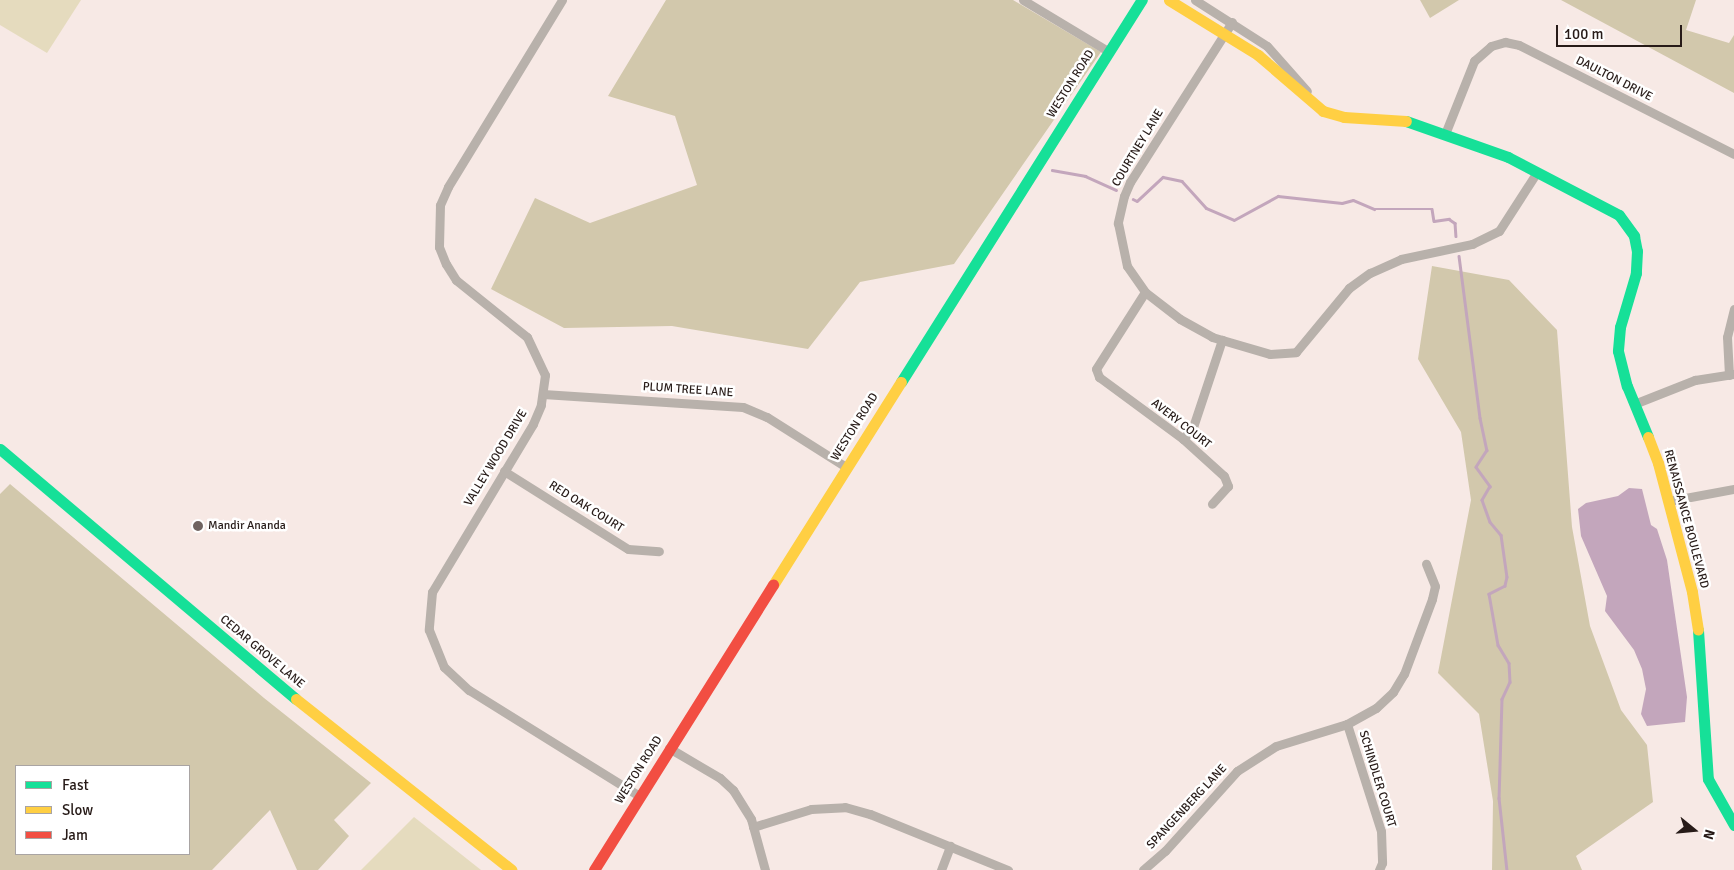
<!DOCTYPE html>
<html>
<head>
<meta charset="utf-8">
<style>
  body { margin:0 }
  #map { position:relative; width:1734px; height:870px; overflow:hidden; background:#f7e9e5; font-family:Signika,sans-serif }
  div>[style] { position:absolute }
  .green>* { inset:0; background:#e5dbbe }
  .forest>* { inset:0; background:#d2c8ac }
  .water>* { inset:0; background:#c3a6bc }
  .stream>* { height:2.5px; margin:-1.25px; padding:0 1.25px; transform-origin:1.25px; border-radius:1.25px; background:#c3a6bc }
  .street>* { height:9px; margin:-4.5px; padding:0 4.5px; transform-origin:4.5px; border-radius:4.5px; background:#b8b1ab }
  .fast>* { height:11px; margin:-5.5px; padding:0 5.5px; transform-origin:5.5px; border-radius:5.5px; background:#16e098 }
  .slow>* { height:11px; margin:-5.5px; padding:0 5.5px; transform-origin:5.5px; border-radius:5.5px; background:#ffcf43 }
  .jam>* { height:11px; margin:-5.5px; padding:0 5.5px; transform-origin:5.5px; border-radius:5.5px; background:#f24e42 }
  .dots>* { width:14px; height:14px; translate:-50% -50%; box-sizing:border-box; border:2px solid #fff; border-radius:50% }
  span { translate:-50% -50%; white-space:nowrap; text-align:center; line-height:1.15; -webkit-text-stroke:5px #fff; paint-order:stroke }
  .street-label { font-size:12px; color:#271b18 }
  .poi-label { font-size:12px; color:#271b18 }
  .left { translate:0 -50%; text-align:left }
  .legend { position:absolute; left:15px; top:765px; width:175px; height:90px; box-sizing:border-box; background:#fff; border:1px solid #a9a4a3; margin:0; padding:6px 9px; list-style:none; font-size:15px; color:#271b18 }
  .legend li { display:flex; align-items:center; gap:10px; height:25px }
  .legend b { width:25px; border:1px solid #a9a4a3 }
  .north { position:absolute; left:1669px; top:805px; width:50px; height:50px; -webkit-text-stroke:4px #fff; paint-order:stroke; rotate:107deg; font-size:14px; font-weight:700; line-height:20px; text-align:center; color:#271b18 }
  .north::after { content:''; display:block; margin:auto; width:18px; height:22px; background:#271b18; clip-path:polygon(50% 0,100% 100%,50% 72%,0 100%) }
  .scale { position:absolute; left:1556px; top:25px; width:126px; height:22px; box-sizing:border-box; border:2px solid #271b18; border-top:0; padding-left:6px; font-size:15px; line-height:18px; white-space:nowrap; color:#271b18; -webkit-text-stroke:4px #fff; paint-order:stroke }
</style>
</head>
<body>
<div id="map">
  <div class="green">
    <i style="clip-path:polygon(0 0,81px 0,47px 53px,0 25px)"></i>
    <i style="clip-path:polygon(414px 817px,481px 870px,361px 870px)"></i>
  </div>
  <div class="forest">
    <i style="clip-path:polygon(666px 0,1013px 0,1101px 52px,954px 264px,860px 282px,808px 349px,672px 326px,564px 328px,491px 289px,535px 198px,590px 223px,697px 185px,675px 116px,608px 96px)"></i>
    <i style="clip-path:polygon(1420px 0,1459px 0,1430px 18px)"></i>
    <i style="clip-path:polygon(1561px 0,1696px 0,1686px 30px,1729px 43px,1734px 35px,1734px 93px)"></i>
    <i style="clip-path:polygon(1432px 266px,1509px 280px,1557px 330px,1572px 527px,1590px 626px,1621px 710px,1647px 745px,1653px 802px,1576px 856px,1582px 870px,1492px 870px,1493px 801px,1479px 714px,1438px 673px,1471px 500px,1461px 432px,1418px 359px)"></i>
    <i style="clip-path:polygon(evenodd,10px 484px,264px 698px,371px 783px,334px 820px,349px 836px,318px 870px,297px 870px,270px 810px,212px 870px,0 870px,0 494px,10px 484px,16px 766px,189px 766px,189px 854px,16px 854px,16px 766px)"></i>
  </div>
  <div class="water">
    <i style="clip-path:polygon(1629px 488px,1642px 489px,1651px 525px,1657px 529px,1667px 560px,1687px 697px,1685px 722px,1647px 726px,1641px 714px,1646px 689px,1642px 669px,1634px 650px,1605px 611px,1607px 596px,1581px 536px,1578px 509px,1586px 503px,1618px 496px)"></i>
  </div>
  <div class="stream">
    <i style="left:1052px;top:170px;width:34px;rotate:10deg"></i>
    <i style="left:1085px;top:176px;width:34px;rotate:24deg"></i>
    <i style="left:1133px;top:199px;width:4px;rotate:27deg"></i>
    <i style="left:1137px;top:201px;width:35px;rotate:-43deg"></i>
    <i style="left:1163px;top:177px;width:19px;rotate:12deg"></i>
    <i style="left:1182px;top:181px;width:36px;rotate:48deg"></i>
    <i style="left:1206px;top:208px;width:30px;rotate:23deg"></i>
    <i style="left:1234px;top:220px;width:50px;rotate:-28.6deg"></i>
    <i style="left:1278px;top:196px;width:64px;rotate:6.2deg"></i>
    <i style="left:1342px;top:203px;width:11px;rotate:-15deg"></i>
    <i style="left:1353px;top:200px;width:23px;rotate:23deg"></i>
    <i style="left:1374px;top:209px;width:58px"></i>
    <i style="left:1432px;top:209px;width:12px;rotate:81deg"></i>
    <i style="left:1434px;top:221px;width:15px;rotate:-8deg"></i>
    <i style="left:1449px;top:219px;width:7px;rotate:34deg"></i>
    <i style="left:1455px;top:223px;width:13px;rotate:86deg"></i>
    <i style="left:1459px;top:256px;width:163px;rotate:82.6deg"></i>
    <i style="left:1480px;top:418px;width:33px;rotate:78deg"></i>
    <i style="left:1487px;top:450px;width:20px;rotate:123deg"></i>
    <i style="left:1476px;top:467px;width:24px;rotate:54deg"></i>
    <i style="left:1490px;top:486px;width:16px;rotate:120deg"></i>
    <i style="left:1482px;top:500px;width:23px;rotate:70deg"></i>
    <i style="left:1490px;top:522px;width:17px;rotate:50deg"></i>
    <i style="left:1501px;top:535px;width:42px;rotate:81.9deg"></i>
    <i style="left:1507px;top:577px;width:9px;rotate:103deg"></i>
    <i style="left:1505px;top:586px;width:18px;rotate:153deg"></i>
    <i style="left:1489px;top:594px;width:52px;rotate:80deg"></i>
    <i style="left:1498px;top:645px;width:21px;rotate:59deg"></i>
    <i style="left:1509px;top:663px;width:19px;rotate:87deg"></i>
    <i style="left:1510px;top:682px;width:19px;rotate:115deg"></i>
    <i style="left:1502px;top:699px;width:99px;rotate:91.7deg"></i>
    <i style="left:1499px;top:798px;width:72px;rotate:83.7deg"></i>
  </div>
  <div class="street">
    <i style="left:562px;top:0;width:219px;rotate:121.4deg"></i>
    <i style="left:448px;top:187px;width:20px;rotate:114deg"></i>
    <i style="left:440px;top:205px;width:42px;rotate:91.4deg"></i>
    <i style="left:439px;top:247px;width:18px;rotate:68deg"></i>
    <i style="left:446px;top:264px;width:19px;rotate:58deg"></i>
    <i style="left:456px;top:280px;width:91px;rotate:38.8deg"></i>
    <i style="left:527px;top:337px;width:42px;rotate:64.7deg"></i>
    <i style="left:545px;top:375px;width:30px;rotate:98deg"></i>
    <i style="left:541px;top:405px;width:21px;rotate:113deg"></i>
    <i style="left:533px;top:424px;width:196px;rotate:121deg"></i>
    <i style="left:432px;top:592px;width:38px;rotate:95deg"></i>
    <i style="left:429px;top:630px;width:40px;rotate:68deg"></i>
    <i style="left:444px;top:667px;width:34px;rotate:43deg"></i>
    <i style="left:469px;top:690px;width:200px;rotate:31.9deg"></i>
    <i style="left:1023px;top:0;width:99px;rotate:31deg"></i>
    <i style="left:1195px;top:0;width:85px;rotate:32.6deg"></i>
    <i style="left:1267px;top:46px;width:60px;rotate:48.4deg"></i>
    <i style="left:1232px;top:22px;width:190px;rotate:122.5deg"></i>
    <i style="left:1130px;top:182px;width:15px;rotate:113deg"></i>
    <i style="left:1124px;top:196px;width:28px;rotate:103deg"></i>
    <i style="left:1118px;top:223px;width:44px;rotate:78.2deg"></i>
    <i style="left:1127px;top:266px;width:32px;rotate:55deg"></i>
    <i style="left:1145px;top:292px;width:44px;rotate:37.6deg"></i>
    <i style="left:1180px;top:319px;width:37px;rotate:29deg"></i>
    <i style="left:1212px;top:337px;width:60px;rotate:16.3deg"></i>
    <i style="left:1270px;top:354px;width:26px;rotate:-4deg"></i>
    <i style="left:1296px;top:352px;width:83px;rotate:-50.4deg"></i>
    <i style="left:1349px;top:288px;width:26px;rotate:-36deg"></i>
    <i style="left:1370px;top:273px;width:34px;rotate:-24deg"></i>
    <i style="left:1401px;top:259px;width:73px;rotate:-11.9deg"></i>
    <i style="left:1472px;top:244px;width:30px;rotate:-26deg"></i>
    <i style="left:1499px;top:231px;width:70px;rotate:-57.2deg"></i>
    <i style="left:1445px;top:134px;width:79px;rotate:-68.3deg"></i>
    <i style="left:1474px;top:61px;width:23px;rotate:-41deg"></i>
    <i style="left:1491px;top:46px;width:15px;rotate:-16deg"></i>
    <i style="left:1505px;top:42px;width:14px;rotate:12deg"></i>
    <i style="left:1519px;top:45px;width:241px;rotate:26.9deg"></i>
    <i style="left:1145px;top:292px;width:91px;rotate:122.5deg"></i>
    <i style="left:1096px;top:369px;width:9px;rotate:69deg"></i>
    <i style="left:1099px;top:377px;width:104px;rotate:36.4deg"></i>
    <i style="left:1183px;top:439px;width:55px;rotate:42.1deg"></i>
    <i style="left:1224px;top:476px;width:11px;rotate:68deg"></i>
    <i style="left:1228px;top:486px;width:24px;rotate:132deg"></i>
    <i style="left:1729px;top:375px;width:38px;rotate:-93deg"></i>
    <i style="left:1727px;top:337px;width:29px;rotate:-76deg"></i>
    <i style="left:543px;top:394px;width:200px;rotate:3.7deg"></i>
    <i style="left:743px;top:407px;width:26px;rotate:23deg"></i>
    <i style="left:767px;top:417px;width:93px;rotate:32.3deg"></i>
    <i style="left:1634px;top:404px;width:66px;rotate:-21.5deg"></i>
    <i style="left:1695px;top:380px;width:39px;rotate:-9deg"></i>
    <i style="left:1183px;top:439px;width:16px;rotate:-50deg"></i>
    <i style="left:1193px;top:427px;width:92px;rotate:-71.6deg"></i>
    <i style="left:504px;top:471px;width:146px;rotate:32.2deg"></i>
    <i style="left:628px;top:549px;width:31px;rotate:4deg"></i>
    <i style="left:1669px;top:501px;width:66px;rotate:-10.5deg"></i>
    <i style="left:1347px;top:724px;width:112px;rotate:72.4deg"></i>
    <i style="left:1381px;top:831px;width:32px;rotate:88deg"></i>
    <i style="left:1382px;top:863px;width:8px;rotate:113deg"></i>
    <i style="left:669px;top:748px;width:59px;rotate:30.5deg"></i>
    <i style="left:720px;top:778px;width:18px;rotate:43deg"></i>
    <i style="left:733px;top:790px;width:34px;rotate:58deg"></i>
    <i style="left:751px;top:819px;width:53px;rotate:74.6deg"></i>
    <i style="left:753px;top:827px;width:61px;rotate:-17.2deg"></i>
    <i style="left:811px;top:809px;width:34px;rotate:-3deg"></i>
    <i style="left:845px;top:807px;width:26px;rotate:16deg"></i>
    <i style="left:870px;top:814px;width:149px;rotate:22.1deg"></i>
    <i style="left:941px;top:870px;width:26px;rotate:-69deg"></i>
    <i style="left:1143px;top:870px;width:29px;rotate:-41deg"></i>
    <i style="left:1165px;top:851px;width:108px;rotate:-48deg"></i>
    <i style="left:1237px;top:771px;width:46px;rotate:-32.7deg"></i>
    <i style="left:1276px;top:746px;width:74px;rotate:-17.2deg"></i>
    <i style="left:1347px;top:724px;width:33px;rotate:-29deg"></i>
    <i style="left:1376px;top:708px;width:23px;rotate:-43deg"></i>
    <i style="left:1393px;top:692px;width:21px;rotate:-59deg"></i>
    <i style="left:1404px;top:674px;width:80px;rotate:-69.5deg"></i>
    <i style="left:1432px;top:599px;width:13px;rotate:-77deg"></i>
    <i style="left:1435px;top:586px;width:24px;rotate:-112deg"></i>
  </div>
  <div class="fast">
    <i style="left:1406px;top:121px;width:108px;rotate:19.4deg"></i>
    <i style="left:1508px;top:157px;width:125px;rotate:27.6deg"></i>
    <i style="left:1619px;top:215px;width:26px;rotate:54deg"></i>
    <i style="left:1634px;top:236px;width:15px;rotate:79deg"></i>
    <i style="left:1637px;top:251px;width:22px;rotate:93deg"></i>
    <i style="left:1636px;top:273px;width:56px;rotate:106.5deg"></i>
    <i style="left:1620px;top:327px;width:24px;rotate:95deg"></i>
    <i style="left:1618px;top:351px;width:36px;rotate:76deg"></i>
    <i style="left:1627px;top:386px;width:55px;rotate:67.6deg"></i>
    <i style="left:901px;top:382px;width:452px;rotate:-57.8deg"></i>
    <i style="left:0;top:449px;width:387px;rotate:40.2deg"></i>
    <i style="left:1698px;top:630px;width:149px;rotate:86.2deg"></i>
    <i style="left:1708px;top:779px;width:53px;rotate:60.5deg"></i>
  </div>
  <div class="slow">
    <i style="left:1169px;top:0;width:105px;rotate:31.7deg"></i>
    <i style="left:1258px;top:55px;width:86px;rotate:40.7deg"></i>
    <i style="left:1323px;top:111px;width:22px;rotate:16deg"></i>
    <i style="left:1344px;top:117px;width:62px;rotate:3.7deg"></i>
    <i style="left:1648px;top:437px;width:28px;rotate:69deg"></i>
    <i style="left:1658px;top:463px;width:133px;rotate:75.2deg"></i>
    <i style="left:1692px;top:592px;width:38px;rotate:81deg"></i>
    <i style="left:773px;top:585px;width:240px;rotate:-57.8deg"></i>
    <i style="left:296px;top:699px;width:275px;rotate:38.4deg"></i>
  </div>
  <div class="jam">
    <i style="left:594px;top:870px;width:337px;rotate:-57.9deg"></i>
  </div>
  <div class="dots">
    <i style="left:198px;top:526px;background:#706360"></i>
  </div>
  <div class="street-label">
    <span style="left:1614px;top:79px;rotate:27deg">DAULTON DRIVE</span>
    <span style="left:1071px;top:84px;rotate:-58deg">WESTON ROAD</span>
    <span style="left:1138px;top:148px;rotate:-59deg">COURTNEY LANE</span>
    <span style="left:688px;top:390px;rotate:4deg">PLUM TREE LANE</span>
    <span style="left:1181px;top:424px;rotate:38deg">AVERY COURT</span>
    <span style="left:855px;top:427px;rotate:-58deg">WESTON ROAD</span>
    <span style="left:496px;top:458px;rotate:-59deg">VALLEY WOOD DRIVE</span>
    <span style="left:586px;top:507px;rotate:32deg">RED OAK COURT</span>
    <span style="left:1686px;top:519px;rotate:75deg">RENAISSANCE BOULEVARD</span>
    <span style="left:262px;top:652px;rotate:40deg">CEDAR GROVE LANE</span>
    <span style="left:639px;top:770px;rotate:-58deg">WESTON ROAD</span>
    <span style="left:1377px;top:779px;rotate:73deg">SCHINDLER COURT</span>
    <span style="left:1187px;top:807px;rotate:-47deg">SPANGENBERG LANE</span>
  </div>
  <div class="poi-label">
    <span class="left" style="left:208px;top:526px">Mandir Ananda</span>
  </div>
  <ul class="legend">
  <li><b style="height:6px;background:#16e098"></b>Fast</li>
  <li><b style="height:6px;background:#ffcf43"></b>Slow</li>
  <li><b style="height:6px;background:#f24e42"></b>Jam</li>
  </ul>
  <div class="north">N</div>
  <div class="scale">100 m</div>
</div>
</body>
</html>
